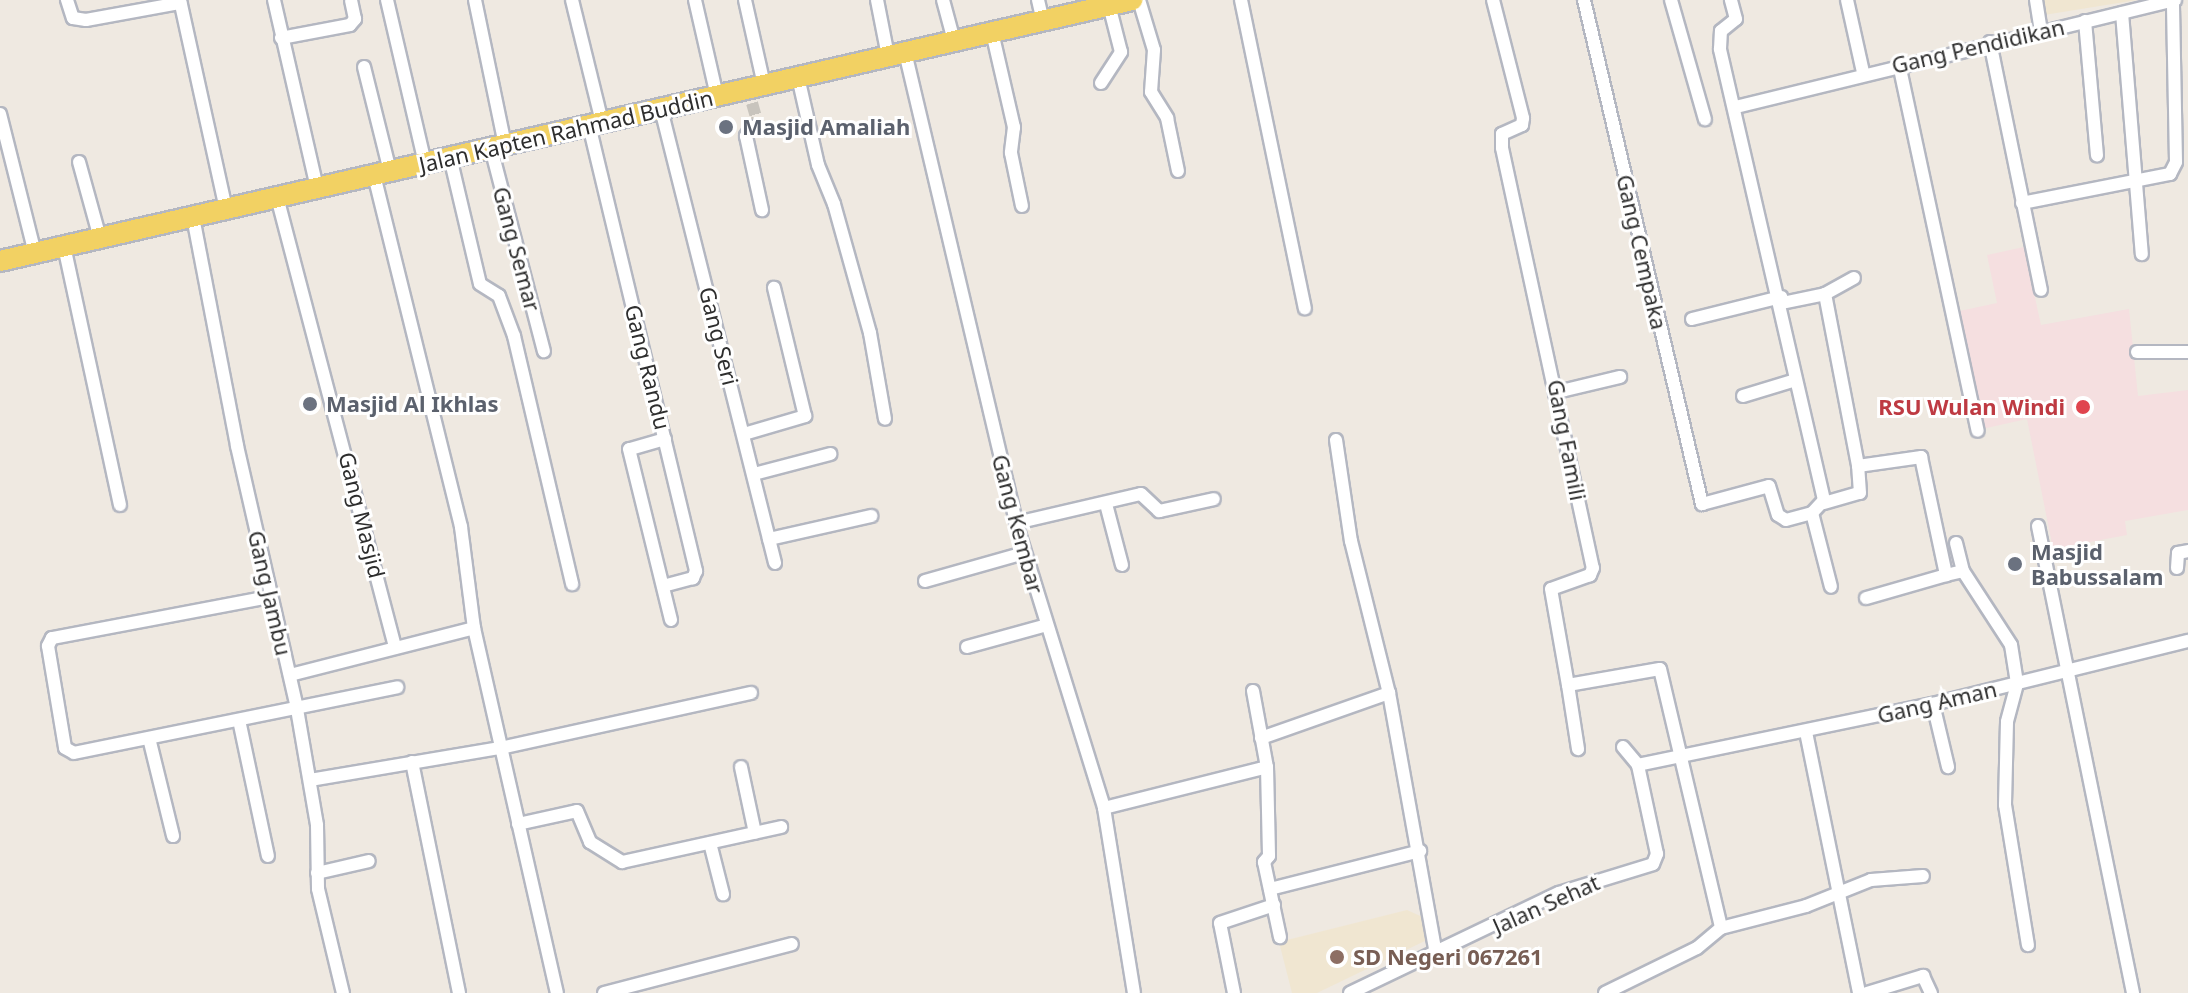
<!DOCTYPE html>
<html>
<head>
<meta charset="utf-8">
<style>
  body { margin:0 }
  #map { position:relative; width:2188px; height:993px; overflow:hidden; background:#efe9e1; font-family:"Noto Sans",sans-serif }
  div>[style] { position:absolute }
  .education>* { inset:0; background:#f0e6d1 }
  .medical>* { inset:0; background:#f5dfe0 }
  .minor-tunnel>* { height:12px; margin-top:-6px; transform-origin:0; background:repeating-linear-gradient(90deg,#c8c4bd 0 12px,transparent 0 18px) }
  .roads { filter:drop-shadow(2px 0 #b4b7c1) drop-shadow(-2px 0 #b4b7c1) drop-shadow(0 2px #b4b7c1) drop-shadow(0 -2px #b4b7c1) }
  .minor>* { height:12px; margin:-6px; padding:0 6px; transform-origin:6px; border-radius:6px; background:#fff }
  .primary>* { height:20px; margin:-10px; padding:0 10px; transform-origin:10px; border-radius:10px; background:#f2d163 }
  .dots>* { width:22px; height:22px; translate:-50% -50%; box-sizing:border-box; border:4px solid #fff; border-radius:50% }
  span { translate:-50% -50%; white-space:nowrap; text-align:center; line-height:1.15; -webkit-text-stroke:6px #fff; paint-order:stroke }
  .street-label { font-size:22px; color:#2e2e2e }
  .worship-label { font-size:22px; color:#5b616d; font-weight:700 }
  .left { translate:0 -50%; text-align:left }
  .health-label { font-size:22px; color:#be3a42; font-weight:700 }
  .right { translate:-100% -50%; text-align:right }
  .education-label { font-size:22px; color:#785e54; font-weight:700 }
</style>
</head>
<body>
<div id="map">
  <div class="education">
    <i style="clip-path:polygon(2040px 0,2137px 0,2044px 15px)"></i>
    <i style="clip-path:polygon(1407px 910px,1427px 919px,1431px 938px,1317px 993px,1292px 993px,1279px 942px)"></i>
  </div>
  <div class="medical">
    <i style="clip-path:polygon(2024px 247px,2041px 325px,2129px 309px,2138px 396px,2188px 390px,2188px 510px,2125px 521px,2127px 535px,2053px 549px,2027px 419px,1982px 429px,1955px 312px,1997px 303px,1987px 255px)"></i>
  </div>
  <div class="minor-tunnel">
    <i style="left:752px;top:103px;width:18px;rotate:74deg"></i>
    <i style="left:757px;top:120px;width:9px;rotate:126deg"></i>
  </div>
  <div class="roads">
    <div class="minor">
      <i style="left:67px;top:0;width:19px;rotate:72deg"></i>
      <i style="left:73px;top:18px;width:13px;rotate:9deg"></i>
      <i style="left:86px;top:20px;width:96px;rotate:-10.3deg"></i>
      <i style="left:180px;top:0;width:214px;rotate:77.6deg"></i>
      <i style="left:274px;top:0;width:193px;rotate:77.1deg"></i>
      <i style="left:387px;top:0;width:167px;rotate:76.9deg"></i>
      <i style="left:475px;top:0;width:148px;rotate:78.3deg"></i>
      <i style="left:572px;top:0;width:126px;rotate:76.2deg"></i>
      <i style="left:695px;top:0;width:98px;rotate:77.1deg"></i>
      <i style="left:745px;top:0;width:87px;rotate:77.4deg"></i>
      <i style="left:877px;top:0;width:57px;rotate:78.9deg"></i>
      <i style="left:943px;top:0;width:42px;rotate:75deg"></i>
      <i style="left:1038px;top:0;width:22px;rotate:77deg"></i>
      <i style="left:1139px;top:0;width:52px;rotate:73.3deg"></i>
      <i style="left:1154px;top:50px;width:42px;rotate:94.1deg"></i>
      <i style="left:1151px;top:92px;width:31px;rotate:58deg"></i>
      <i style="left:1167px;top:118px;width:54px;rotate:78.3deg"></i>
      <i style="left:1241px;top:0;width:315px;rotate:78.3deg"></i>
      <i style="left:1493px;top:0;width:122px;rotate:75.7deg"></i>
      <i style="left:1523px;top:118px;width:7px;rotate:98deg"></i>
      <i style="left:1522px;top:125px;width:22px;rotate:156deg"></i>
      <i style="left:1502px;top:134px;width:14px;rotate:90deg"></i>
      <i style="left:1502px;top:148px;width:430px;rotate:77.8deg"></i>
      <i style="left:1593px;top:568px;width:8px;rotate:113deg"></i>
      <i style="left:1590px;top:575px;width:41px;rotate:160.3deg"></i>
      <i style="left:1551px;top:589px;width:97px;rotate:80deg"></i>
      <i style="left:1568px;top:685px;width:93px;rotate:-9.9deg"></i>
      <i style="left:1660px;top:669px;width:266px;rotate:76.7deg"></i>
      <i style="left:1584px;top:0;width:518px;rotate:76.82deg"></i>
      <i style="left:1702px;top:504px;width:69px;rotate:-15deg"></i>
      <i style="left:1769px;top:486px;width:30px;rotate:73deg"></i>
      <i style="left:1778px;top:515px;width:9px;rotate:32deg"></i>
      <i style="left:1786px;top:520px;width:27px;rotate:-15deg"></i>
      <i style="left:1812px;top:513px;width:18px;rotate:-47deg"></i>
      <i style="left:1824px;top:500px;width:463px;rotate:-103deg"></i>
      <i style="left:1720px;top:49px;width:18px;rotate:-87deg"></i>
      <i style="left:1721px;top:31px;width:19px;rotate:-39deg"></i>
      <i style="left:1736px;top:19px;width:20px;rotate:-105deg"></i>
      <i style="left:1671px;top:0;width:124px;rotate:74.1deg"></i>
      <i style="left:1847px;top:0;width:74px;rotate:77.5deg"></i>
      <i style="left:2036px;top:0;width:30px;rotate:81deg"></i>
      <i style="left:2122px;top:13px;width:242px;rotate:85.3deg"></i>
      <i style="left:2085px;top:21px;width:135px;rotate:84.9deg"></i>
      <i style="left:992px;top:32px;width:98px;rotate:77deg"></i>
      <i style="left:1014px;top:127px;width:26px;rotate:97deg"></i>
      <i style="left:1011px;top:153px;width:54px;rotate:78.3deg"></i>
      <i style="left:281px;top:38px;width:70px;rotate:-10.7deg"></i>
      <i style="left:350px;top:25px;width:8px;rotate:-50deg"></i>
      <i style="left:355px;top:19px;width:19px;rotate:-102deg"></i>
      <i style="left:1990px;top:42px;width:253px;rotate:78.4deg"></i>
      <i style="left:905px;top:52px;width:484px;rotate:76.7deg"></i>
      <i style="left:1016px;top:523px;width:298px;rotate:72.8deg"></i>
      <i style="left:1104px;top:808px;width:187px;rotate:80.8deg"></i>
      <i style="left:1899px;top:64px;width:375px;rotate:77.9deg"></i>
      <i style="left:364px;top:67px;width:107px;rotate:76deg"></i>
      <i style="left:798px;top:77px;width:90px;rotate:77.2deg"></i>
      <i style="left:818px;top:165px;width:42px;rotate:67.7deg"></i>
      <i style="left:834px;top:204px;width:134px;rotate:74.4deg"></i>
      <i style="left:870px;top:333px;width:87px;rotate:80.1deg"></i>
      <i style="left:1101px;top:83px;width:37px;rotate:-57deg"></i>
      <i style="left:1121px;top:52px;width:49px;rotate:-104.3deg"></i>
      <i style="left:1736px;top:107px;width:452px;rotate:-13.7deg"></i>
      <i style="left:661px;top:109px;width:468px;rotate:75.9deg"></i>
      <i style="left:0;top:114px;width:143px;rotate:75.9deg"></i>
      <i style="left:589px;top:125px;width:459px;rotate:76.5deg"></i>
      <i style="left:696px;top:571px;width:8px;rotate:113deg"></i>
      <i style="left:693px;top:578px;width:31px;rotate:165deg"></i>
      <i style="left:752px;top:127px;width:11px;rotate:124deg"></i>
      <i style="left:746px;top:136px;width:76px;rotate:77.8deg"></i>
      <i style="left:491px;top:148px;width:210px;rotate:75.4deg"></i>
      <i style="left:450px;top:157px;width:130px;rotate:76.7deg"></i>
      <i style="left:480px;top:284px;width:22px;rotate:32deg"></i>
      <i style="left:499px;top:296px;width:43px;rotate:69.4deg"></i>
      <i style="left:514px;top:336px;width:255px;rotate:76.8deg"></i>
      <i style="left:79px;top:162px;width:79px;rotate:74.6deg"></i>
      <i style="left:374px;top:175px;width:363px;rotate:76.1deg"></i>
      <i style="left:461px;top:527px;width:102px;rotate:82.7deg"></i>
      <i style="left:474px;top:628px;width:374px;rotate:77.2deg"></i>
      <i style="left:277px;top:197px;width:466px;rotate:75.3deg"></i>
      <i style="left:2022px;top:203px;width:151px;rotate:-11.1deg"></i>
      <i style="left:2170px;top:174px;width:13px;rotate:-63deg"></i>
      <i style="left:2176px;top:162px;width:162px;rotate:-91.1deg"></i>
      <i style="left:193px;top:217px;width:233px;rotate:79.1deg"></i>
      <i style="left:237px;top:446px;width:270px;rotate:77.1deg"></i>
      <i style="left:297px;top:709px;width:118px;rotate:80.2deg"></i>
      <i style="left:317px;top:825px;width:64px;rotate:89.1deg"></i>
      <i style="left:318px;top:889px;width:107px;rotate:76.5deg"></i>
      <i style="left:64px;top:246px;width:265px;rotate:77.8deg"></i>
      <i style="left:1825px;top:294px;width:175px;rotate:79.1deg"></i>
      <i style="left:1858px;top:466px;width:64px;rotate:-8.1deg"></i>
      <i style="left:1921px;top:457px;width:121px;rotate:78deg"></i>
      <i style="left:1946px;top:575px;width:17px;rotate:-13deg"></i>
      <i style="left:1963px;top:571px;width:88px;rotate:57deg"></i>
      <i style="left:2011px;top:645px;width:39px;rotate:81deg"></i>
      <i style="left:2017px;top:684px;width:39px;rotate:105deg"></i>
      <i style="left:2007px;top:722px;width:83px;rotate:91.4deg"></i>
      <i style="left:2005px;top:805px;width:142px;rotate:80.7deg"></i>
      <i style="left:1782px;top:303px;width:44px;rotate:-11.8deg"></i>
      <i style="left:1825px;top:294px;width:33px;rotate:-29deg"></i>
      <i style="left:1692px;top:319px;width:92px;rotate:-13.9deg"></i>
      <i style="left:2137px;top:352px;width:51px"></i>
      <i style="left:1557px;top:392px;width:65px;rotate:-13.4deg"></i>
      <i style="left:1743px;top:396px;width:55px;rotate:-16.8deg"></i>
      <i style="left:744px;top:434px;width:64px;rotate:-16.4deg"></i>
      <i style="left:805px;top:416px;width:132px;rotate:-103.6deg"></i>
      <i style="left:665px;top:439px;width:37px;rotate:164deg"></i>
      <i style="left:629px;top:449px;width:176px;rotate:76.2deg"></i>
      <i style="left:1336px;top:440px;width:102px;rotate:81.6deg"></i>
      <i style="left:1351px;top:541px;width:157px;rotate:76deg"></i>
      <i style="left:1389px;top:693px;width:265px;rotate:79.8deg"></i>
      <i style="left:754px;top:474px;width:79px;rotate:-14.7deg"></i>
      <i style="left:1824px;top:503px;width:37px;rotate:-16deg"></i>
      <i style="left:1860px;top:493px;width:27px;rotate:-94deg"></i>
      <i style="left:1106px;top:504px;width:63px;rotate:75.3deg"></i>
      <i style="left:1812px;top:513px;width:76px;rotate:75.6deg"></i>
      <i style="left:1016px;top:523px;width:128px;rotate:-13.1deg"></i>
      <i style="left:1141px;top:494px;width:25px;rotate:43deg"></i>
      <i style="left:1159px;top:511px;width:56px;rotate:-12.3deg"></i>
      <i style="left:2038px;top:526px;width:477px;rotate:78.5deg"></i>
      <i style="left:769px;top:539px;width:105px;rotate:-12.7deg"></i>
      <i style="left:1956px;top:543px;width:29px;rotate:76deg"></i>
      <i style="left:2177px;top:568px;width:15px;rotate:-86deg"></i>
      <i style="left:2178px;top:553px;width:10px;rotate:-11deg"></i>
      <i style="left:925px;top:581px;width:103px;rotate:-15.8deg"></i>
      <i style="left:269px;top:597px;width:221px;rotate:169.3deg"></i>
      <i style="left:52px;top:638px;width:9px;rotate:117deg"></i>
      <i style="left:48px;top:646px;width:103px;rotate:80.5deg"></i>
      <i style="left:65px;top:748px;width:10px;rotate:29deg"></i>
      <i style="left:74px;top:753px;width:330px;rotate:-11.5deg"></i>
      <i style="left:1866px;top:598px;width:83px;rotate:-16deg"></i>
      <i style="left:967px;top:647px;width:83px;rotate:-15.4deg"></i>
      <i style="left:290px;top:675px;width:190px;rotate:-14.3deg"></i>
      <i style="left:1568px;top:685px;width:65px;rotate:81.1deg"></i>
      <i style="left:1253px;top:691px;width:77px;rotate:79.6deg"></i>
      <i style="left:1933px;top:704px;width:65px;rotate:76.6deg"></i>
      <i style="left:239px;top:720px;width:139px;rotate:78deg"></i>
      <i style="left:1806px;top:732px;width:266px;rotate:78.5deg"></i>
      <i style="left:149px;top:738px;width:101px;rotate:76.2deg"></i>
      <i style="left:1261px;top:738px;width:136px;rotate:-19.4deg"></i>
      <i style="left:1623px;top:747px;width:23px;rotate:50deg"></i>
      <i style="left:412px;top:762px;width:236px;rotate:78.5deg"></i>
      <i style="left:741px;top:767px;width:67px;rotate:78deg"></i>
      <i style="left:310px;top:780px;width:193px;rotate:-9.6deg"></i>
      <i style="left:500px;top:748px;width:257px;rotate:-12.4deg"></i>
      <i style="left:1104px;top:808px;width:168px;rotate:-14.1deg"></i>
      <i style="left:1267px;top:767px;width:89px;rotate:88.7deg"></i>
      <i style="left:1269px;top:856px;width:8px;rotate:130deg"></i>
      <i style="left:1264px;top:862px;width:77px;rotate:78deg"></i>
      <i style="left:518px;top:824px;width:60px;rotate:-12.4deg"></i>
      <i style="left:577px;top:811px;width:34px;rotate:67deg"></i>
      <i style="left:590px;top:842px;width:38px;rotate:32deg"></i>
      <i style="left:622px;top:862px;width:163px;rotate:-12.4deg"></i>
      <i style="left:710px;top:843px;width:53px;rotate:75.7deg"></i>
      <i style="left:317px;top:873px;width:53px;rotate:-13deg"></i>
      <i style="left:1270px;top:889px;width:155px;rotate:-14.2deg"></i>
      <i style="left:604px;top:993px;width:194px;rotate:-14.6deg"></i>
      <i style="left:1234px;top:993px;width:71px;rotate:-101.3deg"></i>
      <i style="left:1220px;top:923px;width:57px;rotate:-18.4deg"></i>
      <i style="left:1350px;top:993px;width:232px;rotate:-25.6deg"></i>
      <i style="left:1559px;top:893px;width:98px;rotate:-17.1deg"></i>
      <i style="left:1653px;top:864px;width:11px;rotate:-68deg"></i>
      <i style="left:1657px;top:854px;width:91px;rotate:-102.1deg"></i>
      <i style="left:1638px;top:765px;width:301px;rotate:-11.7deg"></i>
      <i style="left:1933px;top:704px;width:263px;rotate:-13.9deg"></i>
      <i style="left:1605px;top:993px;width:102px;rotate:-26.1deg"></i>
      <i style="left:1697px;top:948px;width:31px;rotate:-40deg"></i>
      <i style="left:1721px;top:928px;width:88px;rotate:-14.5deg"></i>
      <i style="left:1806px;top:906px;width:70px;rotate:-21.8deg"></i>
      <i style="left:1871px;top:880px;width:52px;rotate:-4.4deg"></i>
      <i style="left:1867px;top:993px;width:59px;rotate:-16.9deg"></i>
      <i style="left:1923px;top:976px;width:19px;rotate:65deg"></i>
    </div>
    <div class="primary">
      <i style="left:0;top:261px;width:1162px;rotate:-12.98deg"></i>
    </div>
  </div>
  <div class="dots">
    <i style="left:726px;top:127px;background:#6b7280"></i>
    <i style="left:310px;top:404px;background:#6b7280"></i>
    <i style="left:2083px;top:407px;background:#e0444e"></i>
    <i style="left:2015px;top:564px;background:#6b7280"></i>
    <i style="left:1337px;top:957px;background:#8d6e63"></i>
  </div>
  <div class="street-label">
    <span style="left:1978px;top:46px;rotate:-13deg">Gang Pendidikan</span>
    <span style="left:566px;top:131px;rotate:-13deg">Jalan Kapten Rahmad Buddin</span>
    <span style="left:517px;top:249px;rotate:75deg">Gang Semar</span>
    <span style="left:1642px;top:252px;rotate:77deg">Gang Cempaka</span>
    <span style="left:719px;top:336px;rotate:76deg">Gang Seri</span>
    <span style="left:648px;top:367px;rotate:76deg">Gang Randu</span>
    <span style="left:1567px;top:440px;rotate:79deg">Gang Famili</span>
    <span style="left:362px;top:515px;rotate:76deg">Gang Masjid</span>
    <span style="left:1018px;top:524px;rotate:75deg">Gang Kembar</span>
    <span style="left:270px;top:593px;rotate:77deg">Gang Jambu</span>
    <span style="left:1937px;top:702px;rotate:-13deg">Gang Aman</span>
    <span style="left:1546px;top:904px;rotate:-24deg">Jalan Sehat</span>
  </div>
  <div class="worship-label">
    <span class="left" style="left:742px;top:127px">Masjid Amaliah</span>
    <span class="left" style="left:326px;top:404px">Masjid Al Ikhlas</span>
    <span class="left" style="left:2031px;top:564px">Masjid<br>Babussalam</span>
  </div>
  <div class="health-label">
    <span class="right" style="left:2065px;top:407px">RSU Wulan Windi</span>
  </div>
  <div class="education-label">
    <span class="left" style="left:1353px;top:957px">SD Negeri 067261</span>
  </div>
</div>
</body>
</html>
